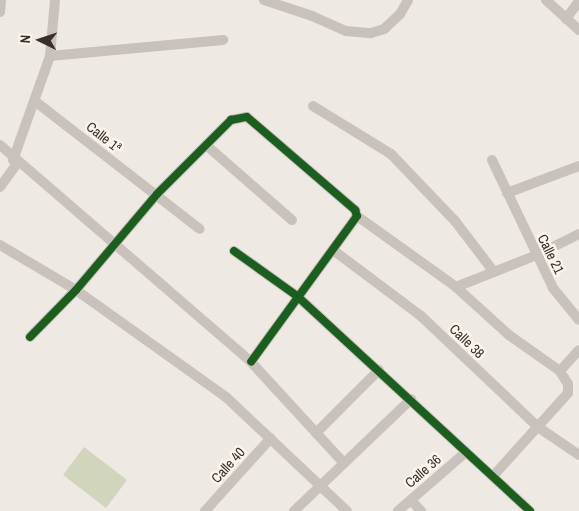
<!DOCTYPE html>
<html>
<head>
<meta charset="utf-8">
<style>
  body { margin:0 }
  #map { position:relative; width:579px; height:511px; overflow:hidden; background:#efe9e3; font-family:"Archivo Narrow",sans-serif }
  div>[style] { position:absolute }
  .green>* { inset:0; background:#d0d5bc }
  .street>* { height:10px; margin:-5px; padding:0 5px; transform-origin:5px; border-radius:5px; background:#c9c1bb }
  .cycleway>* { height:8px; margin:-4px; padding:0 4px; transform-origin:4px; border-radius:4px; background:#1b5e20 }
  span { translate:-50% -50%; white-space:nowrap; text-align:center; line-height:1.15; -webkit-text-stroke:5px #fbf4eb; paint-order:stroke }
  .street-label { font-size:14px; color:#3a2e29 }
  .north { position:absolute; left:15px; top:15px; width:50px; height:50px; -webkit-text-stroke:4px #fbf4eb; paint-order:stroke; rotate:274deg; font-size:14px; font-weight:700; line-height:20px; text-align:center; color:#3a2e29 }
  .north::after { content:''; display:block; margin:auto; width:18px; height:22px; background:#3a2e29; clip-path:polygon(50% 0,100% 100%,50% 72%,0 100%) }
</style>
</head>
<body>
<div id="map">
  <div class="green">
    <i style="clip-path:polygon(84px 447px,127px 480px,106px 508px,63px 475px)"></i>
  </div>
  <div class="street">
    <i style="left:264px;top:0;width:51px;rotate:18.4deg"></i>
    <i style="left:312px;top:16px;width:37px;rotate:24deg"></i>
    <i style="left:346px;top:31px;width:25px;rotate:5deg"></i>
    <i style="left:371px;top:33px;width:14px;rotate:-17deg"></i>
    <i style="left:384px;top:29px;width:22px;rotate:-43deg"></i>
    <i style="left:400px;top:14px;width:16px;rotate:-60deg"></i>
    <i style="left:546px;top:0;width:45px;rotate:42.3deg"></i>
    <i style="left:0;top:12px;width:12px;rotate:-85deg"></i>
    <i style="left:566px;top:19px;width:22px;rotate:-54deg"></i>
    <i style="left:50px;top:56px;width:174px;rotate:-5.3deg"></i>
    <i style="left:36px;top:102px;width:207px;rotate:37.8deg"></i>
    <i style="left:313px;top:106px;width:92px;rotate:31.6deg"></i>
    <i style="left:391px;top:154px;width:93px;rotate:46.3deg"></i>
    <i style="left:455px;top:221px;width:64px;rotate:52.6deg"></i>
    <i style="left:0;top:145px;width:332px;rotate:40.8deg"></i>
    <i style="left:251px;top:362px;width:137px;rotate:47.4deg"></i>
    <i style="left:206px;top:145px;width:114px;rotate:41.1deg"></i>
    <i style="left:13px;top:160px;width:110px;rotate:-70.4deg"></i>
    <i style="left:50px;top:56px;width:56px;rotate:-84.9deg"></i>
    <i style="left:492px;top:160px;width:142px;rotate:64.5deg"></i>
    <i style="left:553px;top:288px;width:41px;rotate:50.9deg"></i>
    <i style="left:0;top:187px;width:29px;rotate:-54deg"></i>
    <i style="left:507px;top:193px;width:77px;rotate:-20.6deg"></i>
    <i style="left:357px;top:216px;width:122px;rotate:35.6deg"></i>
    <i style="left:456px;top:287px;width:72px;rotate:42.2deg"></i>
    <i style="left:509px;top:335px;width:62px;rotate:35.2deg"></i>
    <i style="left:0;top:245px;width:88px;rotate:30.6deg"></i>
    <i style="left:76px;top:290px;width:184px;rotate:35.5deg"></i>
    <i style="left:226px;top:397px;width:166px;rotate:43.3deg"></i>
    <i style="left:333px;top:250px;width:110px;rotate:36.9deg"></i>
    <i style="left:421px;top:316px;width:161px;rotate:43.5deg"></i>
    <i style="left:538px;top:427px;width:50px;rotate:34.3deg"></i>
    <i style="left:234px;top:251px;width:77px;rotate:35.5deg"></i>
    <i style="left:297px;top:296px;width:317px;rotate:42.7deg"></i>
    <i style="left:456px;top:287px;width:87px;rotate:-21.6deg"></i>
    <i style="left:537px;top:255px;width:47px;rotate:-26.6deg"></i>
    <i style="left:30px;top:337px;width:66px;rotate:-45.6deg"></i>
    <i style="left:76px;top:290px;width:126px;rotate:-49.8deg"></i>
    <i style="left:157px;top:194px;width:105px;rotate:-45deg"></i>
    <i style="left:231px;top:120px;width:16px;rotate:-11deg"></i>
    <i style="left:247px;top:117px;width:143px;rotate:40.7deg"></i>
    <i style="left:355px;top:210px;width:6px;rotate:72deg"></i>
    <i style="left:357px;top:216px;width:180px;rotate:126deg"></i>
    <i style="left:316px;top:433px;width:89px;rotate:-45deg"></i>
    <i style="left:494px;top:475px;width:110px;rotate:-47.9deg"></i>
    <i style="left:568px;top:393px;width:9px;rotate:-90deg"></i>
    <i style="left:568px;top:384px;width:15px;rotate:-122deg"></i>
    <i style="left:560px;top:371px;width:28px;rotate:-48deg"></i>
    <i style="left:411px;top:500px;width:15px;rotate:48deg"></i>
    <i style="left:205px;top:511px;width:98px;rotate:-47.9deg"></i>
    <i style="left:294px;top:511px;width:162px;rotate:-43.7deg"></i>
    <i style="left:398px;top:511px;width:90px;rotate:-40.9deg"></i>
  </div>
  <div class="cycleway">
    <i style="left:234px;top:251px;width:77px;rotate:35.5deg"></i>
    <i style="left:297px;top:296px;width:317px;rotate:42.7deg"></i>
    <i style="left:30px;top:337px;width:66px;rotate:-45.6deg"></i>
    <i style="left:76px;top:290px;width:126px;rotate:-49.8deg"></i>
    <i style="left:157px;top:194px;width:105px;rotate:-45deg"></i>
    <i style="left:231px;top:120px;width:16px;rotate:-11deg"></i>
    <i style="left:247px;top:117px;width:143px;rotate:40.7deg"></i>
    <i style="left:355px;top:210px;width:6px;rotate:72deg"></i>
    <i style="left:357px;top:216px;width:180px;rotate:126deg"></i>
  </div>
  <div class="street-label">
    <span style="left:104px;top:137px;rotate:38deg">Calle 1ª</span>
    <span style="left:551px;top:254px;rotate:64deg">Calle 21</span>
    <span style="left:467px;top:341px;rotate:44deg">Calle 38</span>
    <span style="left:228px;top:465px;rotate:-48deg">Calle 40</span>
    <span style="left:423px;top:471px;rotate:-41deg">Calle 36</span>
  </div>
  <div class="north">N</div>
</div>
</body>
</html>
